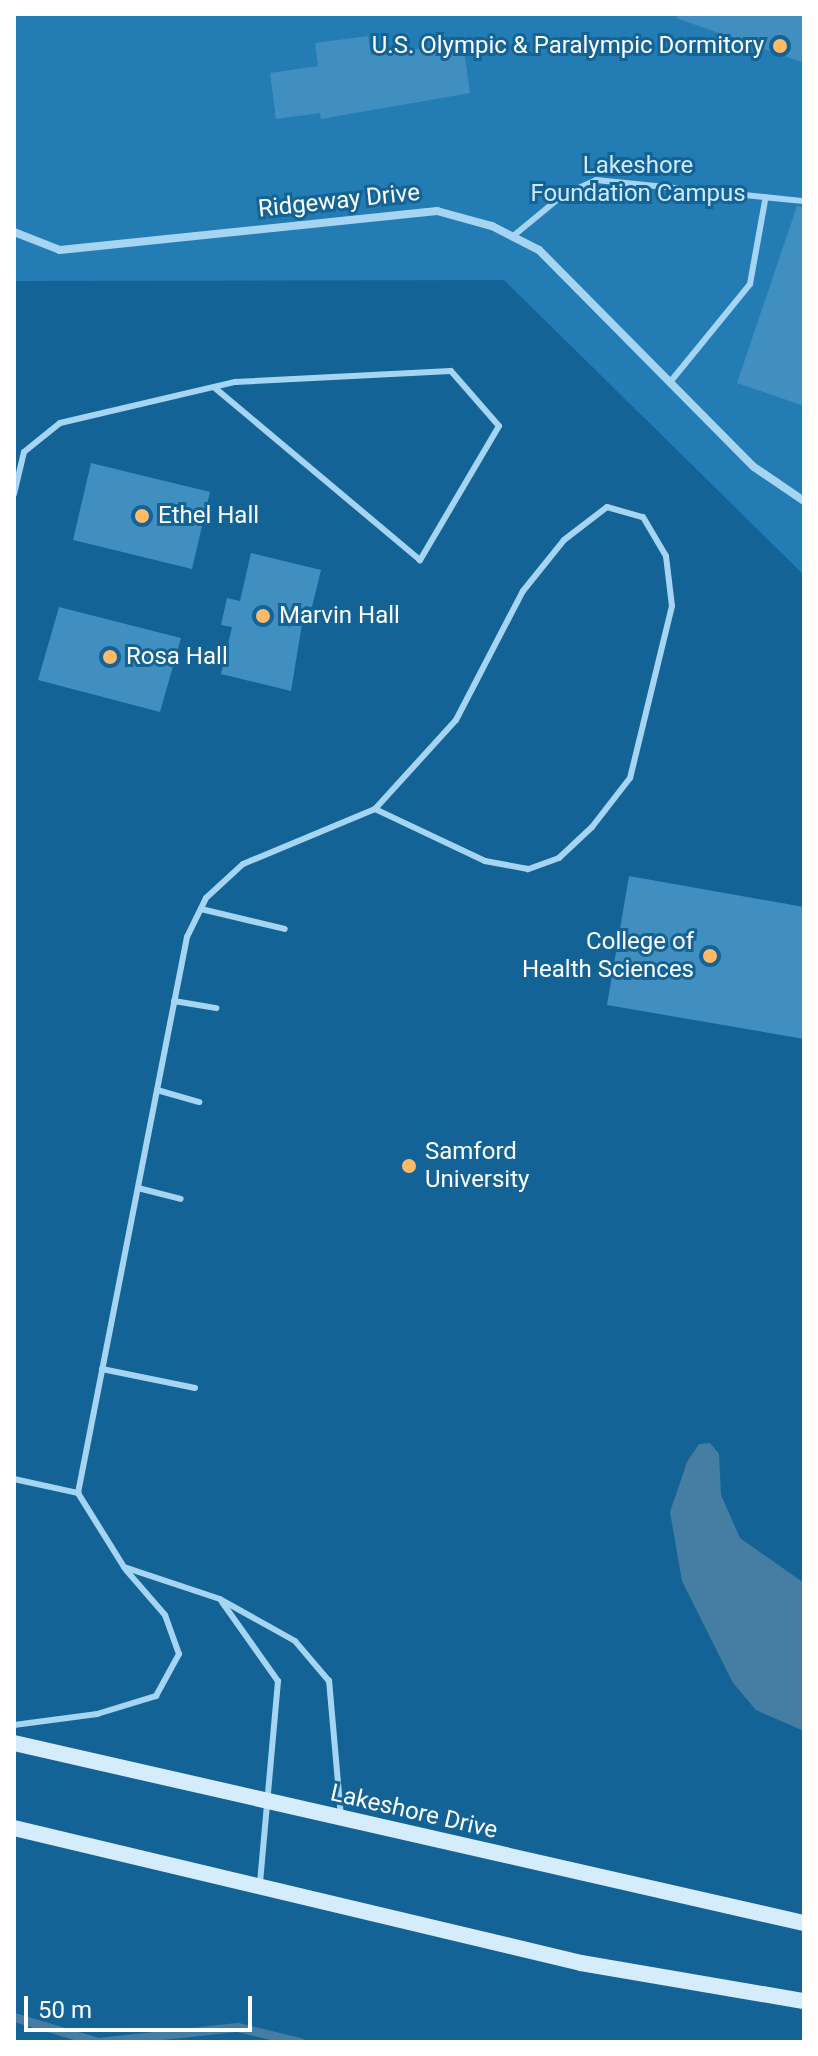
<!DOCTYPE html>
<html>
<head>
<meta charset="utf-8">
<style>
  body { margin:0 }
  #map { position:relative; width:818px; height:2056px; overflow:hidden; background:#146397; font-family:Roboto,sans-serif }
  div>[style] { position:absolute }
  .green>* { inset:0; background:#237db4 }
  .water>* { inset:0; background:#467ea3 }
  .stream>* { height:9px; margin:-4.5px; padding:0 4.5px; transform-origin:4.5px; border-radius:4.5px; background:#467ea3 }
  .building>* { inset:0; background:#418ec0 }
  .service>* { height:6px; margin:-3px; padding:0 3px; transform-origin:3px; border-radius:3px; background:#a5d5f3 }
  .minor>* { height:8px; margin:-4px; padding:0 4px; transform-origin:4px; border-radius:4px; background:#a5d5f3 }
  .secondary>* { height:16px; margin:-8px; padding:0 8px; transform-origin:8px; border-radius:8px; background:#d5ecfc }
  .dots>* { width:22px; height:22px; translate:-50% -50%; box-sizing:border-box; border:4px solid #146397; border-radius:50% }
  span { translate:-50% -50%; white-space:nowrap; text-align:center; line-height:1.15; -webkit-text-stroke:6px #146397; paint-order:stroke }
  .poi-label { font-size:24px; color:#fff }
  .right { translate:-100% -50%; text-align:right }
  .left { translate:0 -50%; text-align:left }
  .park-label { font-size:24px; color:#cdebfd }
  .street-label { font-size:24px; color:#fff }
  .frame { position:absolute; inset:0; border:16px solid #fff; pointer-events:none }
  .scale { position:absolute; left:24px; top:1996px; width:228px; height:36px; box-sizing:border-box; border:4px solid #fff; border-top:0; padding-left:10px; font-size:24px; line-height:28px; white-space:nowrap; color:#fff; -webkit-text-stroke:6px #146397; paint-order:stroke }
</style>
</head>
<body>
<div id="map">
  <div class="green">
    <i style="clip-path:polygon(14px 14px,804px 14px,804px 575px,504px 280px,14px 281px)"></i>
  </div>
  <div class="water">
    <i style="clip-path:polygon(710px 1443px,719px 1454px,721px 1495px,740px 1538px,804px 1583px,804px 1731px,756px 1710px,733px 1683px,682px 1581px,670px 1512px,687px 1462px,699px 1444px)"></i>
  </div>
  <div class="stream">
    <i style="left:14px;top:2017px;width:88px;rotate:16.6deg"></i>
    <i style="left:98px;top:2042px;width:140px;rotate:-6.2deg"></i>
    <i style="left:237px;top:2027px;width:65px;rotate:13.4deg"></i>
  </div>
  <div class="building">
    <i style="clip-path:polygon(677px 14px,804px 14px,804px 63px,676px 18px)"></i>
    <i style="clip-path:polygon(368px 36px,371px 55px,463px 43px,470px 93px,321px 119px,320px 113px,276px 119px,270px 73px,318px 66px,315px 43px)"></i>
    <i style="clip-path:polygon(797px 206px,804px 207px,804px 406px,737px 383px)"></i>
    <i style="clip-path:polygon(91px 463px,210px 492px,192px 569px,73px 540px)"></i>
    <i style="clip-path:polygon(251px 553px,321px 570px,312px 607px,305px 606px,291px 691px,221px 674px,232px 627px,221px 625px,227px 598px,240px 601px)"></i>
    <i style="clip-path:polygon(59px 607px,181px 638px,160px 712px,38px 680px)"></i>
    <i style="clip-path:polygon(629px 876px,804px 907px,804px 1039px,607px 1005px)"></i>
  </div>
  <div class="service">
    <i style="left:512px;top:237px;width:66px;rotate:-39.5deg"></i>
    <i style="left:563px;top:195px;width:36px;rotate:-24deg"></i>
    <i style="left:596px;top:180px;width:209px;rotate:5.8deg"></i>
    <i style="left:671px;top:381px;width:125px;rotate:-50.8deg"></i>
    <i style="left:750px;top:284px;width:84px;rotate:-79.8deg"></i>
    <i style="left:14px;top:494px;width:43px;rotate:-76.6deg"></i>
    <i style="left:24px;top:452px;width:46px;rotate:-38.9deg"></i>
    <i style="left:60px;top:423px;width:180px;rotate:-13.2deg"></i>
    <i style="left:235px;top:382px;width:216px;rotate:-2.9deg"></i>
    <i style="left:451px;top:371px;width:73px;rotate:48.9deg"></i>
    <i style="left:499px;top:426px;width:156px;rotate:120.5deg"></i>
    <i style="left:420px;top:560px;width:269px;rotate:-140deg"></i>
    <i style="left:201px;top:909px;width:86px;rotate:13.4deg"></i>
    <i style="left:174px;top:1001px;width:43px;rotate:9.5deg"></i>
    <i style="left:157px;top:1090px;width:44px;rotate:15.9deg"></i>
    <i style="left:138px;top:1188px;width:44px;rotate:14.3deg"></i>
    <i style="left:102px;top:1369px;width:95px;rotate:11.5deg"></i>
    <i style="left:14px;top:1479px;width:66px;rotate:12.3deg"></i>
    <i style="left:222px;top:1602px;width:97px;rotate:54.7deg"></i>
    <i style="left:278px;top:1681px;width:204px;rotate:95.1deg"></i>
    <i style="left:14px;top:1725px;width:84px;rotate:-7.5deg"></i>
    <i style="left:97px;top:1714px;width:62px;rotate:-17deg"></i>
    <i style="left:156px;top:1696px;width:48px;rotate:-61.3deg"></i>
    <i style="left:179px;top:1654px;width:41px;rotate:-109.7deg"></i>
    <i style="left:165px;top:1615px;width:60px;rotate:-130.9deg"></i>
    <i style="left:341px;top:1817px;width:137px;rotate:-95deg"></i>
    <i style="left:329px;top:1681px;width:52px;rotate:-130.4deg"></i>
    <i style="left:295px;top:1641px;width:86px;rotate:-150.8deg"></i>
    <i style="left:220px;top:1599px;width:101px;rotate:-161.6deg"></i>
    <i style="left:124px;top:1567px;width:87px;rotate:-121.9deg"></i>
    <i style="left:78px;top:1493px;width:567px;rotate:-78.91deg"></i>
    <i style="left:187px;top:937px;width:43px;rotate:-64deg"></i>
    <i style="left:206px;top:898px;width:50px;rotate:-42.6deg"></i>
    <i style="left:243px;top:864px;width:143px;rotate:-22.6deg"></i>
    <i style="left:375px;top:809px;width:120px;rotate:-47.7deg"></i>
    <i style="left:456px;top:720px;width:145px;rotate:-62.6deg"></i>
    <i style="left:523px;top:591px;width:65px;rotate:-51.2deg"></i>
    <i style="left:564px;top:540px;width:54px;rotate:-37.5deg"></i>
    <i style="left:607px;top:507px;width:37px;rotate:16deg"></i>
    <i style="left:643px;top:517px;width:45px;rotate:59.5deg"></i>
    <i style="left:666px;top:556px;width:50px;rotate:83.2deg"></i>
    <i style="left:672px;top:606px;width:177px;rotate:103.7deg"></i>
    <i style="left:630px;top:778px;width:62px;rotate:127.8deg"></i>
    <i style="left:592px;top:827px;width:45px;rotate:136.8deg"></i>
    <i style="left:559px;top:858px;width:33px;rotate:160deg"></i>
    <i style="left:528px;top:869px;width:44px;rotate:-169.5deg"></i>
    <i style="left:485px;top:861px;width:122px;rotate:-154.7deg"></i>
  </div>
  <div class="minor">
    <i style="left:14px;top:232px;width:49px;rotate:21.4deg"></i>
    <i style="left:60px;top:250px;width:379px;rotate:-5.9deg"></i>
    <i style="left:437px;top:211px;width:57px;rotate:15.3deg"></i>
    <i style="left:492px;top:226px;width:53px;rotate:27.1deg"></i>
    <i style="left:539px;top:250px;width:305px;rotate:45.3deg"></i>
    <i style="left:754px;top:467px;width:60px;rotate:34.2deg"></i>
  </div>
  <div class="secondary">
    <i style="left:14px;top:1743px;width:810px;rotate:12.84deg"></i>
    <i style="left:14px;top:1828px;width:583px;rotate:13.39deg"></i>
    <i style="left:581px;top:1963px;width:226px;rotate:9.7deg"></i>
  </div>
  <div class="dots">
    <i style="left:780px;top:46px;background:#ffba67"></i>
    <i style="left:142px;top:516px;background:#ffba67"></i>
    <i style="left:263px;top:616px;background:#ffba67"></i>
    <i style="left:110px;top:657px;background:#ffba67"></i>
    <i style="left:710px;top:956px;background:#ffba67"></i>
    <i style="left:409px;top:1166px;background:#ffba67"></i>
  </div>
  <div class="poi-label">
    <span class="right" style="left:764px;top:46px">U.S. Olympic &amp; Paralympic Dormitory</span>
    <span class="left" style="left:158px;top:516px">Ethel Hall</span>
    <span class="left" style="left:279px;top:616px">Marvin Hall</span>
    <span class="left" style="left:126px;top:657px">Rosa Hall</span>
    <span class="right" style="left:694px;top:956px">College of<br>Health Sciences</span>
    <span class="left" style="left:425px;top:1166px">Samford<br>University</span>
  </div>
  <div class="park-label">
    <span style="left:638px;top:180px">Lakeshore<br>Foundation Campus</span>
  </div>
  <div class="street-label">
    <span style="left:339px;top:201px;rotate:-6deg">Ridgeway Drive</span>
    <span style="left:414px;top:1812px;rotate:13deg">Lakeshore Drive</span>
  </div>
  <div class="frame"></div>
  <div class="scale">50 m</div>
</div>
</body>
</html>
